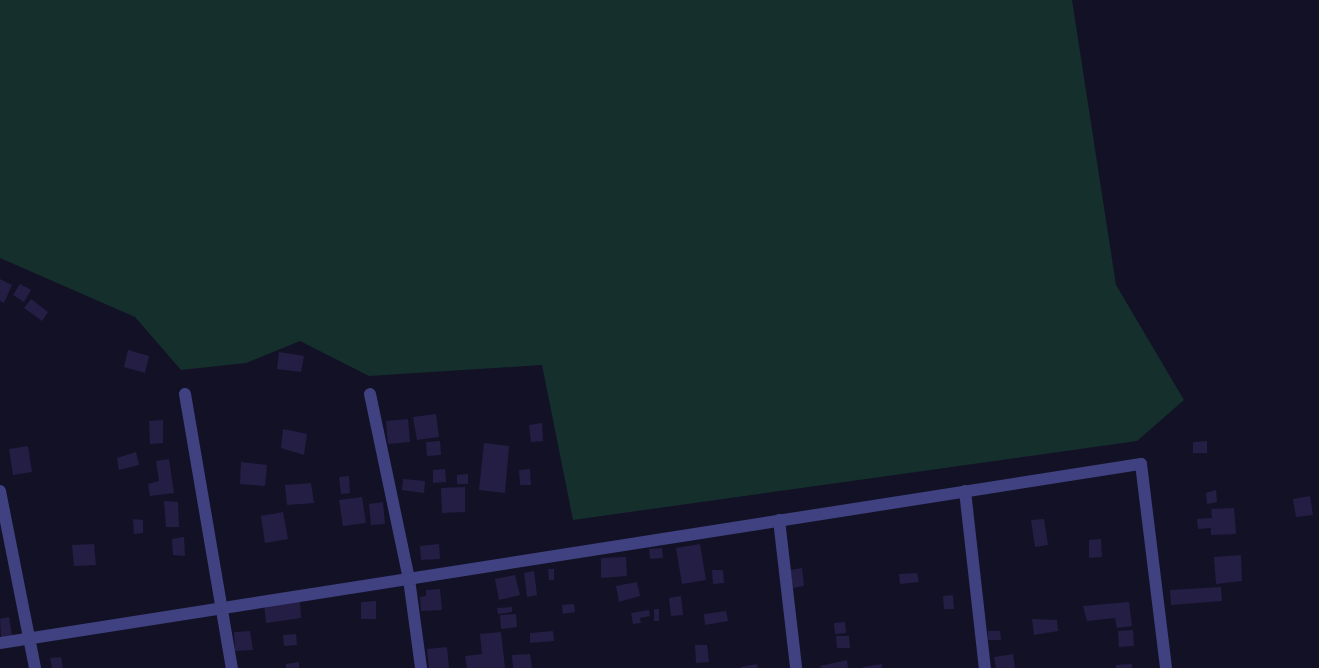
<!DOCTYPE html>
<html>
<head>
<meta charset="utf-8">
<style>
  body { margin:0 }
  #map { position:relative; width:1319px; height:668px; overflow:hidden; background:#131125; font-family:"Asap Condensed",sans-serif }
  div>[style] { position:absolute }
  .green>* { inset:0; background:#142f2c }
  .building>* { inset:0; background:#241e45 }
  .minor>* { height:12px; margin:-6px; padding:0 6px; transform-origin:6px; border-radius:6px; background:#3f4181 }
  span { translate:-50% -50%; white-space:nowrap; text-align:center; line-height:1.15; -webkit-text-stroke:4px #131125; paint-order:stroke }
</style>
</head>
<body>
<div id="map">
  <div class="green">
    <i style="clip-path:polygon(0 0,1072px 0,1116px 285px,1184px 400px,1137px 441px,573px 520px,542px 365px,369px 376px,300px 341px,246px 363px,181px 370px,135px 317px,0 258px)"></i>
  </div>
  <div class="building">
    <i style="clip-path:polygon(0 279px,12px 285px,4px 303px,0 301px)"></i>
    <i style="clip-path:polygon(20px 284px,31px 290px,24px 302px,13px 295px)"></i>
    <i style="clip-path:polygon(31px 299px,48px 312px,42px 321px,24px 308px)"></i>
    <i style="clip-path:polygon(128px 350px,149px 356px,145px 373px,124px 367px)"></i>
    <i style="clip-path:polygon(279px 352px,304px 356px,301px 372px,277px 369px)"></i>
    <i style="clip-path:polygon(436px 414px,439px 437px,417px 440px,413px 417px)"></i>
    <i style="clip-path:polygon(408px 419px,410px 442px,388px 444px,386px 421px)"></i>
    <i style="clip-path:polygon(163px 420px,163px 443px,150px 444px,149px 421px)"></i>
    <i style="clip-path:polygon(542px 423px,543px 441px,531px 442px,529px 425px)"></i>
    <i style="clip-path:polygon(283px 429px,307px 434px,304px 455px,281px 448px)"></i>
    <i style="clip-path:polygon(440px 441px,441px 455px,427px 456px,426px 442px)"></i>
    <i style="clip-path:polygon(1207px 441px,1207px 453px,1193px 453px,1193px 442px)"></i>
    <i style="clip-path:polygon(484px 443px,509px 446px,505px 493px,479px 490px)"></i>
    <i style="clip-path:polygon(28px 446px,32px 472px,13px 475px,9px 449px)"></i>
    <i style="clip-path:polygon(136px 452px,139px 465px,119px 470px,117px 458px)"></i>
    <i style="clip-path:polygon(169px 459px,174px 493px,150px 496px,148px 484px,159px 481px,156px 461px)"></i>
    <i style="clip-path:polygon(241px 462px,267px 465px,265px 486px,240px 484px)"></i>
    <i style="clip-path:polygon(445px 469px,446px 482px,433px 483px,433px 470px)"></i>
    <i style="clip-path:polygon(530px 469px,531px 485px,520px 485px,519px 470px)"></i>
    <i style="clip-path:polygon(468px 474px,468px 484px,457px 484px,457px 475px)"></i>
    <i style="clip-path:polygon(349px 476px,350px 493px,341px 494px,339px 477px)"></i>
    <i style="clip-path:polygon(403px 479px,425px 481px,424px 493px,402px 490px)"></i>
    <i style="clip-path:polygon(311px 483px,314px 503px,287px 505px,285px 485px)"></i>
    <i style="clip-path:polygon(465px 487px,465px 512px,442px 513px,441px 488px)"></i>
    <i style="clip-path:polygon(1216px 490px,1217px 502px,1207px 504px,1206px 493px)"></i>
    <i style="clip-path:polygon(1310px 496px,1313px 515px,1296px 517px,1293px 499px)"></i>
    <i style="clip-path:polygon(362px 497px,366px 523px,343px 526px,339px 500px)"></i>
    <i style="clip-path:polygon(164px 501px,178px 502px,179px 527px,166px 527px)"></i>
    <i style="clip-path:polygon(383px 502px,385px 524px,371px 525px,369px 504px)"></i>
    <i style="clip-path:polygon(1234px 508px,1236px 534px,1211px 535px,1211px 528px,1198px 529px,1197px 519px,1212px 518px,1211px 509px)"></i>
    <i style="clip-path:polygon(283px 512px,288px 539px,265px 543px,261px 516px)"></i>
    <i style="clip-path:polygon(133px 519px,143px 520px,143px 533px,134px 534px)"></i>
    <i style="clip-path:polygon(1044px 519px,1048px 545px,1035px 547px,1031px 520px)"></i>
    <i style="clip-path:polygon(184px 537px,185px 556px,173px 555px,172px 539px)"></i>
    <i style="clip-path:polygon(1101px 539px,1102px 557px,1089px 558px,1089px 540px)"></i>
    <i style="clip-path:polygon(94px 544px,96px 565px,74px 566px,72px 545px)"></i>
    <i style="clip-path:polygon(439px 544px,440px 559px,421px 560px,420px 546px)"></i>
    <i style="clip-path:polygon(700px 544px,706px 580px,682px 584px,676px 548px)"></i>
    <i style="clip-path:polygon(662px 548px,663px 558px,650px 559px,649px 549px)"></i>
    <i style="clip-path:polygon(1241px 555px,1242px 581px,1216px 584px,1214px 557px)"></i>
    <i style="clip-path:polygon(626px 557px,627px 576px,601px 578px,601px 558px)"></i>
    <i style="clip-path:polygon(802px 568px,804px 586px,793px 588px,790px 570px)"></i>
    <i style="clip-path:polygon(548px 569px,554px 569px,554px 580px,549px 580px)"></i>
    <i style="clip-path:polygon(712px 570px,723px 570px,724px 583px,713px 584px)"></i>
    <i style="clip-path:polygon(534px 571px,537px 595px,527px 597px,524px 573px)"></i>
    <i style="clip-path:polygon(917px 573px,919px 582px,900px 584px,899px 574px)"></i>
    <i style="clip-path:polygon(515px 575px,520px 595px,499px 600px,495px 579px)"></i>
    <i style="clip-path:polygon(637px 582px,640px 596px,619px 602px,616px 586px)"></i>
    <i style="clip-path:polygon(1221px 587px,1222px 601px,1171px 605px,1170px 590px)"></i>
    <i style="clip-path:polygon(440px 589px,442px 610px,421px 611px,420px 597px,426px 596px,426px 590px)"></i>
    <i style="clip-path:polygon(953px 595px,954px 609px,944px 609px,943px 596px)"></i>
    <i style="clip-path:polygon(681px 596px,683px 615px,671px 616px,669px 598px)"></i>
    <i style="clip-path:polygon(300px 600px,301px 618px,266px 623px,264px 603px)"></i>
    <i style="clip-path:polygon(376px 601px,376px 619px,361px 619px,361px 602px)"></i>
    <i style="clip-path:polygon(1129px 602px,1132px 626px,1117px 628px,1115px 618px,1087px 621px,1083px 606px)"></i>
    <i style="clip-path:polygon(574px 604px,575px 612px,563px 614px,562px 605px)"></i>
    <i style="clip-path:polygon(512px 607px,512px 612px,498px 614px,497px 608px)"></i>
    <i style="clip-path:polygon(654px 609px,659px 609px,659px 621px,654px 621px)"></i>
    <i style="clip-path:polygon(649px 610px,650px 616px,640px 618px,641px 623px,633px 624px,631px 613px)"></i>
    <i style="clip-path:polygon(726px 611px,728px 621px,705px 625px,704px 614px)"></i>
    <i style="clip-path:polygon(516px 614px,517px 627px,501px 629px,500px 615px)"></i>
    <i style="clip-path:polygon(9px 617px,12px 635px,1px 637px,0 619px)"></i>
    <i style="clip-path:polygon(1032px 619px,1057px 620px,1058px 631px,1034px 635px)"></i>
    <i style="clip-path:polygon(845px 622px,846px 633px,835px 634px,834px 623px)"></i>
    <i style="clip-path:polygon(1133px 630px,1134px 646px,1119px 647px,1118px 631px)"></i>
    <i style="clip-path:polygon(250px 631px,253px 650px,235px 651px,234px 632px)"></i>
    <i style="clip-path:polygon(553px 631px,554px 641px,530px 643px,530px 633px)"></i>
    <i style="clip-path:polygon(988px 631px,1000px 631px,1001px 640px,988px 640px)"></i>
    <i style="clip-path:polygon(501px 632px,505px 668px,467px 668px,465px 656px,482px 654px,480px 634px)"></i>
    <i style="clip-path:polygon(296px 634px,297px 645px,284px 646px,283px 635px)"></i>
    <i style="clip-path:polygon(836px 636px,849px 636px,850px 648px,837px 648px)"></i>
    <i style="clip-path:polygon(695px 645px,707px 645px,709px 662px,696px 663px)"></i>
    <i style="clip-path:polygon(447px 647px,449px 668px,429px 668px,427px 649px)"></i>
    <i style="clip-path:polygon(530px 654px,532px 668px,513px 668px,512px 655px)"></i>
    <i style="clip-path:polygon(1013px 654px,1015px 668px,996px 668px,994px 657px)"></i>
    <i style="clip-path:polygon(61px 657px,63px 668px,52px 668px,50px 658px)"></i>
    <i style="clip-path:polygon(847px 660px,848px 668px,821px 668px,820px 666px)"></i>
    <i style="clip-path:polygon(299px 662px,299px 668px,286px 668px,286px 664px)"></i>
    <i style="clip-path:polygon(757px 664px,758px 668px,741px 668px,741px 667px)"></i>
    <i style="clip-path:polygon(882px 664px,882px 668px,863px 668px,863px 667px)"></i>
    <i style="clip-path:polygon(1132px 664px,1132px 668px,1116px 668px,1116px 665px)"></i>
  </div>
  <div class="minor">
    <i style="left:185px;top:394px;width:278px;rotate:80.3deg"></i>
    <i style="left:370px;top:394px;width:189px;rotate:78.1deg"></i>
    <i style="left:409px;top:579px;width:90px;rotate:82.3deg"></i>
    <i style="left:0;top:491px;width:180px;rotate:78.8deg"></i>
    <i style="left:965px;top:491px;width:178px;rotate:83.6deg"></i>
    <i style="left:779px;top:520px;width:149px;rotate:83.4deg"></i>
    <i style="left:0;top:643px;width:1155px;rotate:-8.92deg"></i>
    <i style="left:1141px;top:464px;width:206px;rotate:83deg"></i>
  </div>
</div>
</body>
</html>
